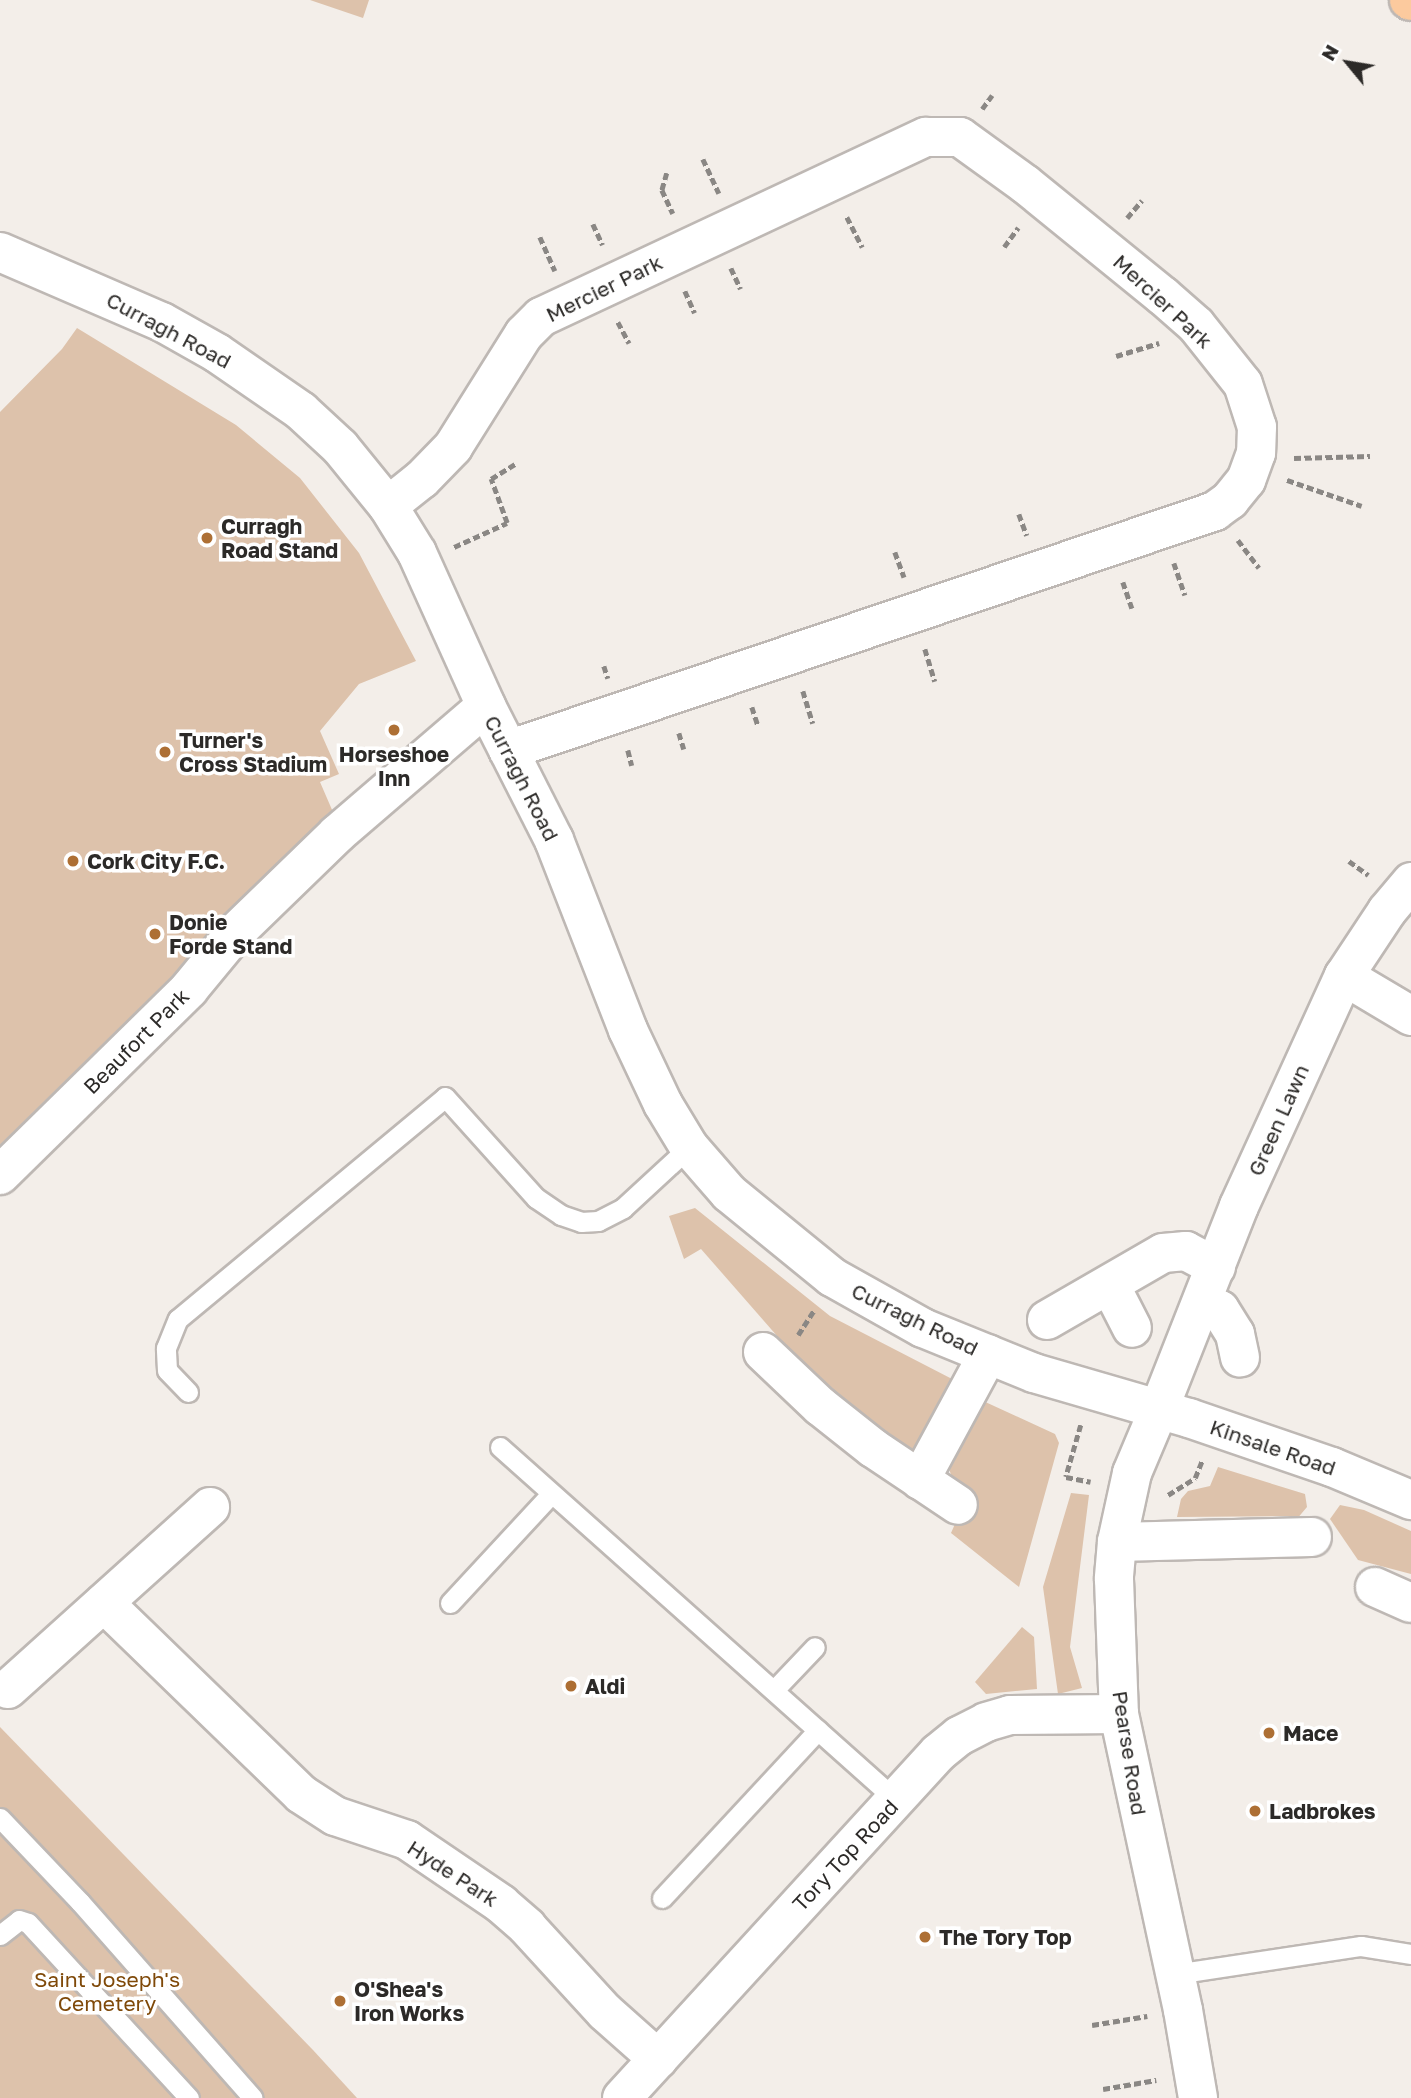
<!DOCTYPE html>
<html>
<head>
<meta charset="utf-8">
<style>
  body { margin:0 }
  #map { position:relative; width:1411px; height:2098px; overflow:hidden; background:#f3eee9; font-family:"Golos Text",sans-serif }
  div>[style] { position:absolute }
  .green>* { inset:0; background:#ddc2ab }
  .path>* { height:4.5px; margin-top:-2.25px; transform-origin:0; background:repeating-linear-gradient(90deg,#8a8784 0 7px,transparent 0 10.5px) }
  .roads { filter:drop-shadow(2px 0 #beb8b4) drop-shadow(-2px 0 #beb8b4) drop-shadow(0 2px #beb8b4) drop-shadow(0 -2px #beb8b4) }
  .service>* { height:19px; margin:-9.5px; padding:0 9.5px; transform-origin:9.5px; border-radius:9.5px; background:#fff }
  .minor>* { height:38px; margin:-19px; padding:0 19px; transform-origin:19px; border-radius:19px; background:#fff }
  .tertiary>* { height:38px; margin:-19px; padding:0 19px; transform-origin:19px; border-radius:19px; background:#fff }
  .trunk>* { height:38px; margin:-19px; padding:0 19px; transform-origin:19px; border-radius:19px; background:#fcca9e }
  .dots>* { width:19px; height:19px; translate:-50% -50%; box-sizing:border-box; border:4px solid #fff; border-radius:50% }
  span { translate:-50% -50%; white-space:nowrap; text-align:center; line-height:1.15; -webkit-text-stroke:7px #fff; paint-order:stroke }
  .street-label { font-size:21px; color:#2c2a28 }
  .poi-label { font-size:21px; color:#2c2a28; font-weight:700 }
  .left { translate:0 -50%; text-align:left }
  .park-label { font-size:21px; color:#7f4909 }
  .north { position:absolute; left:1313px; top:28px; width:70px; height:70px; -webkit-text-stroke:5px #fff; paint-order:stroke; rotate:300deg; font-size:19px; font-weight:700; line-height:28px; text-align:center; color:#2c2a28 }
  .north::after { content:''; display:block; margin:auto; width:24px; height:32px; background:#2c2a28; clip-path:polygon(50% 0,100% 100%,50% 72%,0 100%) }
</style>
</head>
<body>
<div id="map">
  <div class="green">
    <i style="clip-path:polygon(310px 0,369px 0,363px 18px)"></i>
    <i style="clip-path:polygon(77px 328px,236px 425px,300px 478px,359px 553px,416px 661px,359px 684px,320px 731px,339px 774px,320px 782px,336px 819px,0 1153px,0 412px,62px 349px)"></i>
    <i style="clip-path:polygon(695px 1208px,830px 1316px,954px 1380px,915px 1452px,846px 1404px,806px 1369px,701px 1249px,684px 1259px,669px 1216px)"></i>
    <i style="clip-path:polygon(981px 1400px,1055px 1434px,1059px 1443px,1019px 1587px,951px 1533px,970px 1490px,953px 1482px,947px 1461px)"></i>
    <i style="clip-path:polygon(1218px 1467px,1305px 1494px,1307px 1507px,1296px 1520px,1288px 1516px,1177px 1517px,1181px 1499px,1188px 1491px,1210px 1486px)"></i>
    <i style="clip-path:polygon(1071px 1493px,1089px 1495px,1070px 1647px,1082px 1688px,1058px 1694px,1043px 1587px)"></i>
    <i style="clip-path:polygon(1340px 1505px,1364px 1510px,1411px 1531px,1411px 1574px,1358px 1560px,1330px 1519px)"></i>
    <i style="clip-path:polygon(1022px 1627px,1034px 1637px,1037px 1689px,986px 1694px,975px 1682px)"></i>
    <i style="clip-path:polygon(0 1727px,313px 2050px,357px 2098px,0 2098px)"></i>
  </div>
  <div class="path">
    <i style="left:982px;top:109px;width:17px;rotate:-54deg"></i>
    <i style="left:703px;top:159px;width:38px;rotate:65deg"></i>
    <i style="left:667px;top:173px;width:18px;rotate:106deg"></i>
    <i style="left:662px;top:190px;width:26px;rotate:65deg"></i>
    <i style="left:847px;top:217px;width:34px;rotate:63deg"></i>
    <i style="left:1127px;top:218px;width:23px;rotate:-50deg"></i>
    <i style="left:593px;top:224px;width:23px;rotate:65deg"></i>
    <i style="left:540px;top:237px;width:37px;rotate:66deg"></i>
    <i style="left:1004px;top:247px;width:24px;rotate:-54deg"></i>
    <i style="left:731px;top:268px;width:23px;rotate:65deg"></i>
    <i style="left:685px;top:291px;width:24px;rotate:66deg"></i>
    <i style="left:618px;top:322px;width:24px;rotate:62deg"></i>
    <i style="left:1116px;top:356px;width:45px;rotate:-16.8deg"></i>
    <i style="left:1294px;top:458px;width:76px;rotate:-1.5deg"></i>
    <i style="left:1287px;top:480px;width:79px;rotate:19.1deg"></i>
    <i style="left:1019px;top:514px;width:23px;rotate:70deg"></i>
    <i style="left:1238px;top:540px;width:35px;rotate:53deg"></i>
    <i style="left:454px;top:547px;width:58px;rotate:-24.4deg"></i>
    <i style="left:507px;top:523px;width:47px;rotate:-110deg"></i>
    <i style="left:491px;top:479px;width:28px;rotate:-32deg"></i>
    <i style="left:895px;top:552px;width:27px;rotate:70deg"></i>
    <i style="left:1174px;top:563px;width:34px;rotate:71deg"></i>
    <i style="left:1123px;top:582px;width:28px;rotate:71deg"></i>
    <i style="left:925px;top:649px;width:34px;rotate:73deg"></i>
    <i style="left:604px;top:666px;width:13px;rotate:72deg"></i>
    <i style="left:803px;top:691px;width:34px;rotate:73deg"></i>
    <i style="left:752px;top:707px;width:20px;rotate:72deg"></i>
    <i style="left:679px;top:733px;width:17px;rotate:73deg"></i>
    <i style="left:628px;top:750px;width:16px;rotate:76deg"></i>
    <i style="left:1349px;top:861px;width:24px;rotate:36deg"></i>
    <i style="left:798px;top:1335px;width:30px;rotate:-57deg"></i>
    <i style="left:1081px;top:1425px;width:54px;rotate:106.1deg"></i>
    <i style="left:1066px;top:1477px;width:25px;rotate:11deg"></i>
    <i style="left:1168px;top:1495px;width:32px;rotate:-32deg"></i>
    <i style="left:1195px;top:1478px;width:18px;rotate:-68deg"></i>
    <i style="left:1092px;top:2025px;width:56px;rotate:-9.3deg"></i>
    <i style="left:1103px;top:2089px;width:54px;rotate:-9.6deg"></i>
  </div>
  <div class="roads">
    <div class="service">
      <i style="left:188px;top:1392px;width:30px;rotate:-134deg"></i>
      <i style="left:167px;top:1370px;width:22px;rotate:-93deg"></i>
      <i style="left:166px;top:1348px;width:31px;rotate:-68deg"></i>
      <i style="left:178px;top:1319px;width:347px;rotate:-39.7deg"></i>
      <i style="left:445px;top:1097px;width:136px;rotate:48deg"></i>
      <i style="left:536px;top:1198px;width:30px;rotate:34deg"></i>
      <i style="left:561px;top:1215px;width:21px;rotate:19deg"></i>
      <i style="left:581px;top:1222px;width:17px;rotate:-3deg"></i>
      <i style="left:598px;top:1221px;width:28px;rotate:-27deg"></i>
      <i style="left:623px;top:1208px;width:90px;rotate:-42.7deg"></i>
      <i style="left:500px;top:1447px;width:530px;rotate:41.71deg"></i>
      <i style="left:450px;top:1603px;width:149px;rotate:-47.2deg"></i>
      <i style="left:774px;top:1690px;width:59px;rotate:-46.4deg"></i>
      <i style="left:0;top:1818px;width:116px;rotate:46.4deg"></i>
      <i style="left:80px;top:1902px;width:261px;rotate:48.6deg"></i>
      <i style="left:662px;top:1898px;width:229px;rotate:-47.1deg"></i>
      <i style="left:0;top:1935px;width:24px;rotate:-38deg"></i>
      <i style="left:19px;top:1920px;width:9px;rotate:18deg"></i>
      <i style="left:28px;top:1923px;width:238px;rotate:47.4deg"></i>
      <i style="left:1175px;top:1974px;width:188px;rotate:-8.6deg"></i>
      <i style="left:1361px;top:1946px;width:51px;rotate:9.1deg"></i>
    </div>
    <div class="minor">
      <i style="left:388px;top:506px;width:43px;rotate:-38.5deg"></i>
      <i style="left:422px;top:479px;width:45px;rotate:-45.9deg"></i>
      <i style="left:453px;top:447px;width:133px;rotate:-57.9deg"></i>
      <i style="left:524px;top:334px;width:24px;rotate:-45deg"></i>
      <i style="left:541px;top:317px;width:425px;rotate:-25.1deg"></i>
      <i style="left:926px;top:137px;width:34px"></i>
      <i style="left:960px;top:137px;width:80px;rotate:35.9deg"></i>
      <i style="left:1025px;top:184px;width:178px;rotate:39.1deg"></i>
      <i style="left:1163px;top:296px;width:44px;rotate:41.3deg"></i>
      <i style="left:1196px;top:325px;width:75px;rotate:51.5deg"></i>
      <i style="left:1243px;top:384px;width:45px;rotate:72deg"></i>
      <i style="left:1257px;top:427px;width:26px;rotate:92deg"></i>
      <i style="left:1256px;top:453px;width:29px;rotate:110deg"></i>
      <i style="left:1246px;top:480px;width:26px;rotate:129deg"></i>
      <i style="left:1230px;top:500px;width:19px;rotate:144deg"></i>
      <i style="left:1215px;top:511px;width:746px;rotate:161.32deg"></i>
      <i style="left:1344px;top:976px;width:78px;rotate:-56.5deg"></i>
      <i style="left:1387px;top:911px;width:38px;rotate:-50deg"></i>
      <i style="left:0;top:1175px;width:265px;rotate:-44.5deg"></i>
      <i style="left:189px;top:989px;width:74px;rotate:-50.5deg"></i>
      <i style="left:236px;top:932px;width:141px;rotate:-44.1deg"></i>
      <i style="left:337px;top:834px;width:196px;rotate:-40.7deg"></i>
      <i style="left:1110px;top:1285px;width:48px;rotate:62.9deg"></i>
      <i style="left:1202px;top:1303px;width:19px;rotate:21deg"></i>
      <i style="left:1220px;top:1310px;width:28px;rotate:58deg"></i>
      <i style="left:1235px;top:1334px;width:24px;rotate:78deg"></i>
      <i style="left:1047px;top:1320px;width:134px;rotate:-30deg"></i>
      <i style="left:1163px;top:1253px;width:23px;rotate:-5deg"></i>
      <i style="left:1186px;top:1251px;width:34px;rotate:28deg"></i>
      <i style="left:763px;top:1352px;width:79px;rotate:43.5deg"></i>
      <i style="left:820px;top:1406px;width:68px;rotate:38.4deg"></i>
      <i style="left:873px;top:1448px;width:102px;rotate:33.8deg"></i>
      <i style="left:1159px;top:1409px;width:218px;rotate:-68.5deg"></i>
      <i style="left:1239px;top:1206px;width:253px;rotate:-65.5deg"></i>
      <i style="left:1344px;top:976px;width:78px;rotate:30.8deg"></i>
      <i style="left:920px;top:1480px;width:143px;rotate:-61.6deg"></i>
      <i style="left:1117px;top:1542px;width:195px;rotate:-1.5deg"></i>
      <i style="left:1375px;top:1587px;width:39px;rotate:24deg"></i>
      <i style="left:104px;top:1603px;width:274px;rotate:44.1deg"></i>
      <i style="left:301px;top:1794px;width:40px;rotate:32.9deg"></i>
      <i style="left:335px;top:1816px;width:76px;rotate:18.4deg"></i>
      <i style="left:407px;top:1840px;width:114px;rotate:34.2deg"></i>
      <i style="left:501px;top:1904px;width:35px;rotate:41deg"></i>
      <i style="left:527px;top:1927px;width:115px;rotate:47.5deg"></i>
      <i style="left:605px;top:2012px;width:71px;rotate:41.6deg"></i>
      <i style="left:8px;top:1689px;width:272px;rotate:-42deg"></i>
      <i style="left:622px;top:2098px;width:468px;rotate:-47.5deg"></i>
      <i style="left:938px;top:1753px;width:27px;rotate:-39deg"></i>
      <i style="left:959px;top:1736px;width:30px;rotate:-27deg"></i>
      <i style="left:986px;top:1722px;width:25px;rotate:-16deg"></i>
      <i style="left:1010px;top:1715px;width:109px;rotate:-0.5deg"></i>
    </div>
    <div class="tertiary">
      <i style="left:0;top:252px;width:176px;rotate:23.4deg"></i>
      <i style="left:162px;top:322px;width:63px;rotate:29.4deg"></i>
      <i style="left:217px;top:353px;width:102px;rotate:34.6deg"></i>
      <i style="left:301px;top:411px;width:53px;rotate:42.7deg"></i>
      <i style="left:340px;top:447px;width:76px;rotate:50.9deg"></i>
      <i style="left:388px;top:506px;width:55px;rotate:58.3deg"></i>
      <i style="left:417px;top:553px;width:168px;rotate:65.7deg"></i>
      <i style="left:486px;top:706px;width:150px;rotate:63.1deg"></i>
      <i style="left:554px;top:840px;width:204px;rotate:68.7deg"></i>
      <i style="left:628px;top:1030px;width:82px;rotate:64.7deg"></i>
      <i style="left:663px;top:1104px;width:50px;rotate:58.8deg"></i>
      <i style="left:689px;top:1147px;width:61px;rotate:49deg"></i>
      <i style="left:729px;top:1193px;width:133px;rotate:39.2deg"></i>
      <i style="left:832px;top:1277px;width:104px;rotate:29.3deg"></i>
      <i style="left:923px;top:1328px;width:120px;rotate:22.1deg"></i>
      <i style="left:1034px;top:1373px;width:161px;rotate:16.2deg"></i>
      <i style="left:1189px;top:1418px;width:151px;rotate:18.9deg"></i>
      <i style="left:1332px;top:1467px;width:86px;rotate:22.7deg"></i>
      <i style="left:1159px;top:1409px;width:69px;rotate:112.9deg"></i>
      <i style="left:1132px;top:1473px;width:71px;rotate:102.3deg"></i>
      <i style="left:1117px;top:1542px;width:37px;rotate:95deg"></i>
      <i style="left:1114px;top:1579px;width:135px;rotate:87.9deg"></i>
      <i style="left:1119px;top:1714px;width:303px;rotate:77.8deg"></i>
      <i style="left:1183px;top:2010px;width:89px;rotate:80.3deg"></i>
    </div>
    <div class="trunk">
      <i style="left:1409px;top:0;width:2px;rotate:27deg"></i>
    </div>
  </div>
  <div class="dots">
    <i style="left:207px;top:538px;background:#ad6f34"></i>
    <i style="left:394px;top:730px;background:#ad6f34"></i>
    <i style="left:165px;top:752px;background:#ad6f34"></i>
    <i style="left:73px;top:861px;background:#ad6f34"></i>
    <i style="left:155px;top:934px;background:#ad6f34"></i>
    <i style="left:571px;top:1686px;background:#ad6f34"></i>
    <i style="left:1269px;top:1733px;background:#ad6f34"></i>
    <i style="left:1255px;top:1811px;background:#ad6f34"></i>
    <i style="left:925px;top:1937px;background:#ad6f34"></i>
    <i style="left:340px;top:2001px;background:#ad6f34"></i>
  </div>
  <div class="street-label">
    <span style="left:604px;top:288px;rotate:-26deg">Mercier Park</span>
    <span style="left:1163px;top:301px;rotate:43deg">Mercier Park</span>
    <span style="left:169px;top:330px;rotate:28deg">Curragh Road</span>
    <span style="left:522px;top:778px;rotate:63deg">Curragh Road</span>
    <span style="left:136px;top:1041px;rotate:-45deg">Beaufort Park</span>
    <span style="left:1278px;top:1120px;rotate:-66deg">Green Lawn</span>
    <span style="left:915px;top:1319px;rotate:26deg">Curragh Road</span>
    <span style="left:1273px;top:1447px;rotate:19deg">Kinsale Road</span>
    <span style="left:1130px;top:1753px;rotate:81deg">Pearse Road</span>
    <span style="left:845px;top:1855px;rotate:-47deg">Tory Top Road</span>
    <span style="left:453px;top:1873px;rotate:33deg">Hyde Park</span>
  </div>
  <div class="poi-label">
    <span class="left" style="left:221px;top:538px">Curragh<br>Road Stand</span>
    <span class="left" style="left:179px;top:752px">Turner's<br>Cross Stadium</span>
    <span style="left:394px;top:766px">Horseshoe<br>Inn</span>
    <span class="left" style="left:87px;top:861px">Cork City F.C.</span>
    <span class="left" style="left:169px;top:934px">Donie<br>Forde Stand</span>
    <span class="left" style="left:585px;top:1686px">Aldi</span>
    <span class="left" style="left:1283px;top:1733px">Mace</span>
    <span class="left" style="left:1269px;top:1811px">Ladbrokes</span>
    <span class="left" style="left:939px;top:1937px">The Tory Top</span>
    <span class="left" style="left:354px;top:2001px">O'Shea's<br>Iron Works</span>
  </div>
  <div class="park-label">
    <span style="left:107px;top:1991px">Saint Joseph's<br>Cemetery</span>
  </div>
  <div class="north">N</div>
</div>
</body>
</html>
